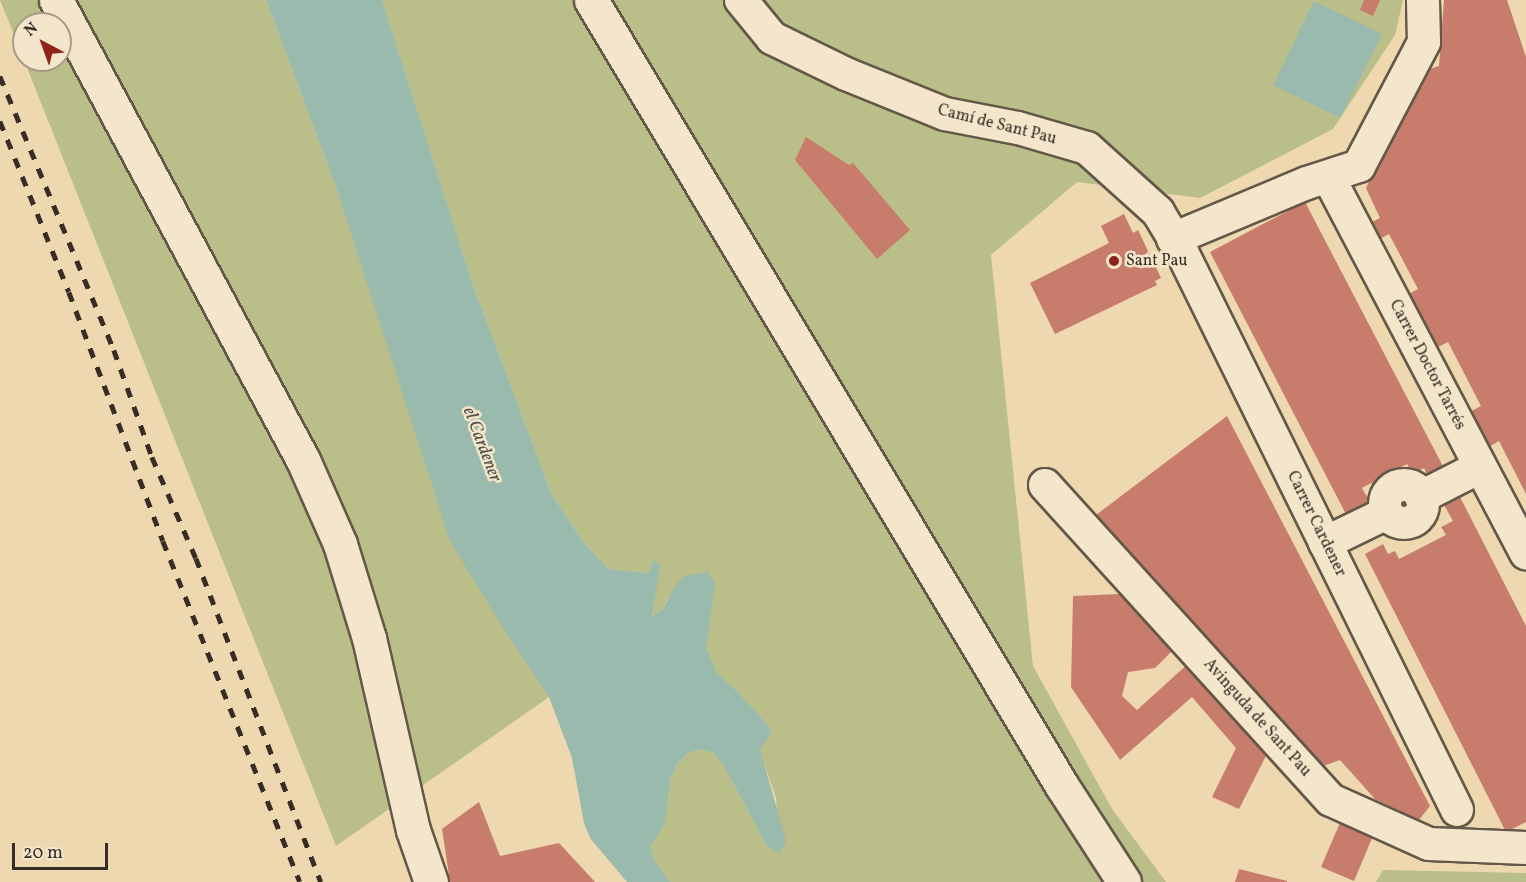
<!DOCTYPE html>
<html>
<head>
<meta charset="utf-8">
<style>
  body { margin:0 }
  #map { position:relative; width:1526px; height:882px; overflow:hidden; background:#edd8af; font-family:Vollkorn,serif }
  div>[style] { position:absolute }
  .green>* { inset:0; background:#babe89 }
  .water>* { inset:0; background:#99baac }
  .building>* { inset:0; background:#c87c6c }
  .roads { filter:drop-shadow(2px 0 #645848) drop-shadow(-2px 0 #645848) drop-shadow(0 2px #645848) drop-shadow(0 -2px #645848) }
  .street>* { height:32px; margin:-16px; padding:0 16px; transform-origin:16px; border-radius:16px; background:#f3e6cb }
  .street>.ring { margin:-16px; padding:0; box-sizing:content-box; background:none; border:32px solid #f3e6cb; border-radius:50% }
  .secondary>* { height:33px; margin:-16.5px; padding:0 16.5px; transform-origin:16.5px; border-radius:16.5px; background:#f3e6cb }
  .rail>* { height:4.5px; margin-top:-2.25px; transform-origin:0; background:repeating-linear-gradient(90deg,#372d25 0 10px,transparent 0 20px) }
  .dots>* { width:16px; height:16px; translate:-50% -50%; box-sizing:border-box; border:3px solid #f3e6cb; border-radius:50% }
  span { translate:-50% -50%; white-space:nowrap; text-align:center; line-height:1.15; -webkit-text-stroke:5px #f3e6cb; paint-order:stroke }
  .street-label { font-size:16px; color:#372d25 }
  .poi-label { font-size:16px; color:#372d25 }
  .left { translate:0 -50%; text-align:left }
  .water-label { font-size:18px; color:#505047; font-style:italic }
  .north { position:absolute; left:12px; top:12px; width:60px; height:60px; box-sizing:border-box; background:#f3e6cb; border:2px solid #a89c89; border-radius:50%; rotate:319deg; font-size:16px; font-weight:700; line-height:24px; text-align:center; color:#372d25 }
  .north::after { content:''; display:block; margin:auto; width:21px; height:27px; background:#8f2418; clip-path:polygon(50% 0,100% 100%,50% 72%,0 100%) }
  .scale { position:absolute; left:12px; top:843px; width:96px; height:27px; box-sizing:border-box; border:3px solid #372d25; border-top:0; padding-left:8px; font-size:18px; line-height:21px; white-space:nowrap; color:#372d25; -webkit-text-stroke:4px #f3e6cb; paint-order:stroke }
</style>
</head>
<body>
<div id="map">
  <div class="green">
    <i style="clip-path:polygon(0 0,266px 0,337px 190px,395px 365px,508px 636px,549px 697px,336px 846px,24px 60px,60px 60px,60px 24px,24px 24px,24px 59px)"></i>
    <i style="clip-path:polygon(382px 0,1403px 0,1395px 35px,1333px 129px,1200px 198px,1077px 182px,991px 255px,1033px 666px,1112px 809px,1166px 882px,670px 882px,655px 861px,651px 846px,665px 823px,671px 778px,677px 764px,687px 754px,700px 749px,714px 753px,723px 765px,767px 846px,779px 853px,776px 798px,759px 749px,768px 739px,771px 728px,736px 690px,717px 673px,710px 662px,706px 649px,706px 634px,712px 603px,668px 598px,663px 609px,652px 618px,656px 589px,649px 573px,609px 569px,584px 543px,552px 495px,473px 285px)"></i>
    <i style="clip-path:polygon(1383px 870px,1526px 873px,1526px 882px,1376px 882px)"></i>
  </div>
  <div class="water">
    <i style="clip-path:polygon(266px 0,382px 0,473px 285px,552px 495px,584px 543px,609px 569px,649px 573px,654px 559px,660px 566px,652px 617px,663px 609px,675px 586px,684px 576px,708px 572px,715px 583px,706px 649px,717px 673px,736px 690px,771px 728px,768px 739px,760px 749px,786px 841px,779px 854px,767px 846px,723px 765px,714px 753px,700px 749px,687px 754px,677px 764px,671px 778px,665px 823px,651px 846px,655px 861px,670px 882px,627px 882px,590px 838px,584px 823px,572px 758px,549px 697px,508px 636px,450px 541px,337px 190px)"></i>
    <i style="clip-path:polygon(1314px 1px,1382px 34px,1340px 118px,1273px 85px)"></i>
  </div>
  <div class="building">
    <i style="clip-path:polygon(1364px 0,1380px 0,1373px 16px,1360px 10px)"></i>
    <i style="clip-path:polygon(1444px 0,1507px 0,1526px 57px,1526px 494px,1499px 441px,1487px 448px,1468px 413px,1481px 406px,1448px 342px,1432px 350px,1405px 296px,1418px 289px,1389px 234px,1378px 240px,1370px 223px,1380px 218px,1366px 188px,1424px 71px,1439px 66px)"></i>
    <i style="clip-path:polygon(806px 137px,849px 165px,853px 163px,910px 230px,877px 259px,795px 160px)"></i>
    <i style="clip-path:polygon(1305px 202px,1447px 474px,1431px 482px,1424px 468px,1413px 474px,1407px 464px,1362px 488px,1370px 502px,1356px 510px,1359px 515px,1349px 520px,1210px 252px)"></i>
    <i style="clip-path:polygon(1124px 214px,1133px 233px,1138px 230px,1161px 278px,1155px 281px,1157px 285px,1055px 334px,1030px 283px,1109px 243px,1101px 226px)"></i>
    <i style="clip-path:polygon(1227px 416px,1430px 806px,1419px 820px,1375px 799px,1340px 760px,1312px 770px,1163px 592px,1155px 599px,1088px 521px)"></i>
    <i style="clip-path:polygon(1460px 497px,1526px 626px,1526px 822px,1506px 832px,1365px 554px,1383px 544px,1388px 554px,1395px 551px,1399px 559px,1446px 535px,1441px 527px,1453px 521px,1444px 505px)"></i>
    <i style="clip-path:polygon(1121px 594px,1173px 650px,1155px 668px,1128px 672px,1122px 696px,1137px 710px,1190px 662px,1271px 746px,1239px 809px,1212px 797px,1236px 748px,1192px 697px,1120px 760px,1071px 687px,1073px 596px)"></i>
    <i style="clip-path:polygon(479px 802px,500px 856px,559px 843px,595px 882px,450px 882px,442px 829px)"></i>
    <i style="clip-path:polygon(1342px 818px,1375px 831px,1354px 881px,1321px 867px)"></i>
    <i style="clip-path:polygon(1239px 869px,1287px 881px,1287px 882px,1235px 882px)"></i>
  </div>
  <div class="roads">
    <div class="street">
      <i style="left:741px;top:0;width:49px;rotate:50.8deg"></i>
      <i style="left:772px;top:38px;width:82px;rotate:25.9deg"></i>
      <i style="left:846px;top:74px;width:107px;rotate:22deg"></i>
      <i style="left:945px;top:114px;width:74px;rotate:10.9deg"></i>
      <i style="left:1018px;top:128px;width:72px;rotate:16.2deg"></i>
      <i style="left:1087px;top:148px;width:96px;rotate:42deg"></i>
      <i style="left:1158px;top:212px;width:47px;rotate:59deg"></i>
      <i style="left:1182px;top:252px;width:622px;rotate:63.76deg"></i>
      <i style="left:1329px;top:178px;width:424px;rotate:62.3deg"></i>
      <i style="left:1173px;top:239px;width:145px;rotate:-22.7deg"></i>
      <i style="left:1307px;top:183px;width:55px;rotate:-18.1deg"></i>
      <i style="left:1359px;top:166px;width:140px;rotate:-62.3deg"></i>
      <i style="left:1424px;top:42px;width:42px;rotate:-91.4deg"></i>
      <i style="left:1045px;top:485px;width:425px;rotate:47.8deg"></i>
      <i style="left:1331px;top:800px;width:107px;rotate:24.2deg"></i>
      <i style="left:1429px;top:844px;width:97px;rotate:2.4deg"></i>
      <i class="ring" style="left:1385px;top:485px;width:6px;height:6px"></i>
      <i style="left:1421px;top:497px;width:66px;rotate:-27deg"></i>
      <i style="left:1325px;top:543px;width:69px;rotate:-25.8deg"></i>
    </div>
    <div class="secondary">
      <i style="left:56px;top:0;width:522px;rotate:61.77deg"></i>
      <i style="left:303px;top:460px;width:92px;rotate:66.2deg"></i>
      <i style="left:340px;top:544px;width:98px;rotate:72.9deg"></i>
      <i style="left:369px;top:638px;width:197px;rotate:77.1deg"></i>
      <i style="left:413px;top:830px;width:55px;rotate:70.9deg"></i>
      <i style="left:591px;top:0;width:916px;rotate:59.07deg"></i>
      <i style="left:1062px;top:786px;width:114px;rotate:57.1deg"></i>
    </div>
  </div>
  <div class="rail">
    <i style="left:0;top:76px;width:297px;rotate:67.4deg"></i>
    <i style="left:114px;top:350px;width:114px;rotate:70.4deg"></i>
    <i style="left:152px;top:457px;width:110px;rotate:66.5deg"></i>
    <i style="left:196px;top:558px;width:347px;rotate:68.9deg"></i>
    <i style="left:0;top:121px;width:184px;rotate:68deg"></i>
    <i style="left:69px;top:292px;width:266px;rotate:69.3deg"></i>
    <i style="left:163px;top:541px;width:367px;rotate:68.1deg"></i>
  </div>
  <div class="dots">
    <i style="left:1114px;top:261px;background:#8f2418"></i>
  </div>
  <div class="street-label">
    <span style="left:997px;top:125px;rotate:14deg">Camí de Sant Pau</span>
    <span style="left:1427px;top:365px;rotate:62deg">Carrer Doctor Tarrés</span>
    <span style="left:1316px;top:524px;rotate:64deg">Carrer Cardener</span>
    <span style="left:1257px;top:718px;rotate:48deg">Avinguda de Sant Pau</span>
  </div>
  <div class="poi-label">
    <span class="left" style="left:1126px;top:261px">Sant Pau</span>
  </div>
  <div class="water-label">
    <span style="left:481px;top:445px;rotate:69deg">el Cardener</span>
  </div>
  <div class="north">N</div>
  <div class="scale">20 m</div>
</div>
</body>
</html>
